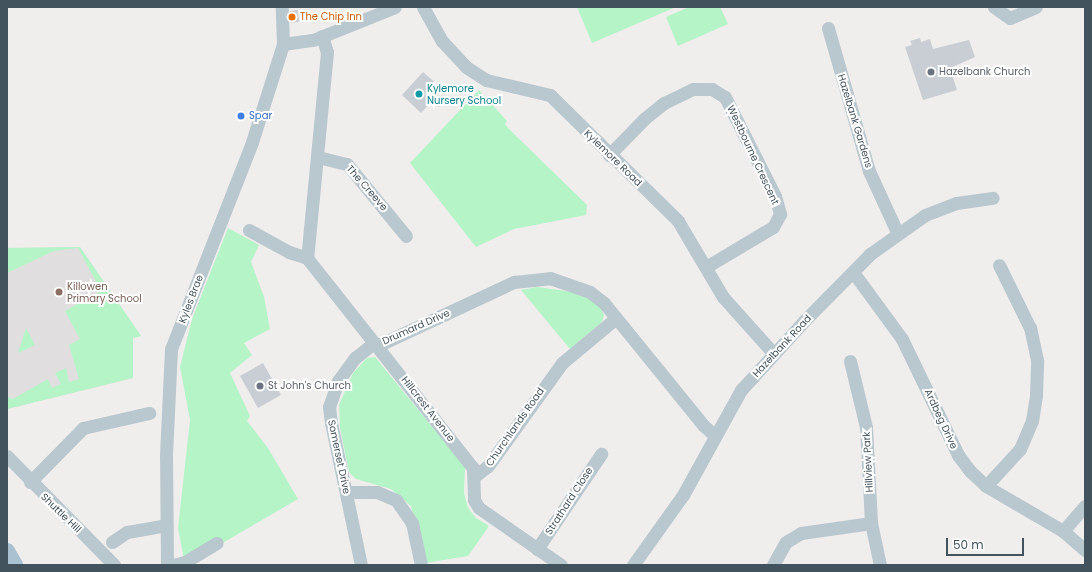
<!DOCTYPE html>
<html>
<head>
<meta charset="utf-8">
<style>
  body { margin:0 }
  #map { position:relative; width:1092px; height:572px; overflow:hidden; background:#f0eded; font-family:Poppins,sans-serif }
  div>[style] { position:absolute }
  .education>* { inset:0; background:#e1dedf }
  .green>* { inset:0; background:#b5f4c7 }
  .building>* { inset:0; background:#c8ced3 }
  .minor>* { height:13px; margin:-6.5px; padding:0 6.5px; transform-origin:6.5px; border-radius:6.5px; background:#b9c7ce }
  .major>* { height:16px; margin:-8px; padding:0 8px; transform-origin:8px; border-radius:8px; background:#a9c1d0 }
  .dots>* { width:11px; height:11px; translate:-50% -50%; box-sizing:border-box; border:2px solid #fff; border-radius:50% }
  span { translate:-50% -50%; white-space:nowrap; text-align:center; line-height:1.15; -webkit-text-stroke:4px #fff; paint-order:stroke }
  .food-label { font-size:10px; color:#c56008 }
  .left { translate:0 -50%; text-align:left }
  .worship-label { font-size:10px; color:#5b616d }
  .culture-label { font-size:10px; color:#0d838f }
  .shop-label { font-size:10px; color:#366cbe }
  .street-label { font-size:10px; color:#43535d }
  .education-label { font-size:10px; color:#785e54 }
  .frame { position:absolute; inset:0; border:8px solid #43535d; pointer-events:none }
  .scale { position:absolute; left:946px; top:538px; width:78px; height:18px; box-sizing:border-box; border:2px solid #43535d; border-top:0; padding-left:5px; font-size:12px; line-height:14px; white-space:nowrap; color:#43535d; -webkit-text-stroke:3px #fff; paint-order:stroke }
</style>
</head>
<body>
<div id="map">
  <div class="education">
    <i style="clip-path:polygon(80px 247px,141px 336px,133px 338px,133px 378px,7px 409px,7px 248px)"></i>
  </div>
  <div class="green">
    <i style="clip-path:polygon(577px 7px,676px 7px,592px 43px)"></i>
    <i style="clip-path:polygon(689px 7px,720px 7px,728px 24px,678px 46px,666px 17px)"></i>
    <i style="clip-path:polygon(479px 90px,507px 121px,505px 124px,508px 128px,587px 205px,586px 215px,514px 229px,476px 247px,410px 163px)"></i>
    <i style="clip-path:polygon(228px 228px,259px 245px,251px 262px,264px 297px,270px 329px,244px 343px,252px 355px,230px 373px,250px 416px,247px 421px,268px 448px,298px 499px,185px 565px,178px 528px,190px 420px,180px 367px,192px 319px)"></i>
    <i style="clip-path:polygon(80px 247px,141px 336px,133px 338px,133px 378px,7px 409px,7px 397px,13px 399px,48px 379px,52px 388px,61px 384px,55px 373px,66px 368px,69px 382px,79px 379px,69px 345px,80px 339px,65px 311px,101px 291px,78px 248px,54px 251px,7px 273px,7px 248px)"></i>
    <i style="clip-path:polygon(537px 287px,581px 293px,600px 307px,604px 315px,602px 322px,570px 349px,521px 290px)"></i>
    <i style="clip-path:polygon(26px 328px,35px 345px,18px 353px)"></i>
    <i style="clip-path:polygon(375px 357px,465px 467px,464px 493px,468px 508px,476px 518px,489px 526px,468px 556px,425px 563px,411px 506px,391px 489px,356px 479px,349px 472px,340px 428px,339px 405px,353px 373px,367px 358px)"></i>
  </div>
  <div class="building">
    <i style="clip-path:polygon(298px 10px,299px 22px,290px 23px,290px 11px)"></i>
    <i style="clip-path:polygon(920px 38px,921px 42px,930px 39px,933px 49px,969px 40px,975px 57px,950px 68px,957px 90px,923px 100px,905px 47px,912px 45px,910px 41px)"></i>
    <i style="clip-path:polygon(423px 72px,439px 86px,434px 92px,444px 101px,439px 107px,432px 101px,421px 113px,402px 95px)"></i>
    <i style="clip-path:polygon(263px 363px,281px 395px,258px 408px,240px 376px)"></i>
  </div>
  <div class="minor">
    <i style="left:423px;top:7px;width:39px;rotate:61deg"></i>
    <i style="left:442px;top:41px;width:35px;rotate:47deg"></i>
    <i style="left:466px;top:67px;width:24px;rotate:33deg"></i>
    <i style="left:486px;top:80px;width:66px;rotate:13.2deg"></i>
    <i style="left:550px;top:95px;width:180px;rotate:44.5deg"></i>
    <i style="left:678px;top:221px;width:88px;rotate:59.4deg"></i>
    <i style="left:723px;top:297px;width:75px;rotate:48.2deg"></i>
    <i style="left:994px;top:7px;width:19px;rotate:35deg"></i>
    <i style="left:1010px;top:18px;width:28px;rotate:-23deg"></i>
    <i style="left:828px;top:28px;width:149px;rotate:74deg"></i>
    <i style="left:869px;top:171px;width:69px;rotate:65.3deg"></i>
    <i style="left:322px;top:36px;width:17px;rotate:73deg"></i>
    <i style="left:327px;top:52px;width:207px;rotate:95.5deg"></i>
    <i style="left:307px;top:258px;width:268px;rotate:51.7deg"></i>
    <i style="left:473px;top:468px;width:32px;rotate:88deg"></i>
    <i style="left:474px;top:500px;width:9px;rotate:58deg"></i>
    <i style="left:479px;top:508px;width:100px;rotate:34.8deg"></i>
    <i style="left:283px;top:44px;width:30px;rotate:-8deg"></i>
    <i style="left:313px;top:40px;width:88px;rotate:-21.9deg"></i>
    <i style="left:609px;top:155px;width:50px;rotate:-45.8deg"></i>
    <i style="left:644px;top:119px;width:26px;rotate:-39deg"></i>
    <i style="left:664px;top:103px;width:32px;rotate:-26deg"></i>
    <i style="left:693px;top:89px;width:19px"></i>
    <i style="left:712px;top:89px;width:15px;rotate:32deg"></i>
    <i style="left:725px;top:97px;width:111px;rotate:63.2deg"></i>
    <i style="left:775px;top:196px;width:19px;rotate:74deg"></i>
    <i style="left:780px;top:214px;width:15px;rotate:118deg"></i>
    <i style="left:773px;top:227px;width:78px;rotate:149.2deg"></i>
    <i style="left:318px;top:157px;width:30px;rotate:14deg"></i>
    <i style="left:347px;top:164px;width:93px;rotate:50.7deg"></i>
    <i style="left:249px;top:230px;width:46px;rotate:28.8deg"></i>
    <i style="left:289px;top:252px;width:19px;rotate:18deg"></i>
    <i style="left:853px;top:272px;width:83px;rotate:53.8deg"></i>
    <i style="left:902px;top:339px;width:129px;rotate:64.2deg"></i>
    <i style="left:958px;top:455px;width:20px;rotate:53deg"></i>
    <i style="left:970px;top:471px;width:22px;rotate:43deg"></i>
    <i style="left:986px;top:486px;width:89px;rotate:30.3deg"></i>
    <i style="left:1063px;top:531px;width:29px;rotate:41deg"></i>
    <i style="left:850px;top:361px;width:68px;rotate:76.4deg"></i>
    <i style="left:866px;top:427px;width:96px;rotate:87deg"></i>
    <i style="left:871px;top:523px;width:43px;rotate:77.9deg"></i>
    <i style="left:7px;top:456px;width:153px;rotate:45.5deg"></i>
    <i style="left:475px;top:476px;width:16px;rotate:-38deg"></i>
    <i style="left:488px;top:466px;width:127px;rotate:-54.3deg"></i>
    <i style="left:562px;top:363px;width:70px;rotate:-39.8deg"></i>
    <i style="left:30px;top:482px;width:76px;rotate:-45.5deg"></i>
    <i style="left:83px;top:428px;width:68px;rotate:-12.8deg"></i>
    <i style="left:986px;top:486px;width:50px;rotate:-47.4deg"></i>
    <i style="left:1020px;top:449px;width:30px;rotate:-67deg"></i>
    <i style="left:1032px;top:421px;width:26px;rotate:-81deg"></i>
    <i style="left:1036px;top:395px;width:35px;rotate:-88deg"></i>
    <i style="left:1037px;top:360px;width:33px;rotate:-102deg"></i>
    <i style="left:1030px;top:328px;width:70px;rotate:-116.2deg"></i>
    <i style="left:346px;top:492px;width:31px"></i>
    <i style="left:377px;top:492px;width:21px;rotate:23deg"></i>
    <i style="left:396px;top:500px;width:28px;rotate:55deg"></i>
    <i style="left:412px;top:523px;width:43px;rotate:77.9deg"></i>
    <i style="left:1063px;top:531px;width:33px;rotate:-49deg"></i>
    <i style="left:112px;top:542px;width:18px;rotate:-34deg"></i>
    <i style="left:127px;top:532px;width:40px;rotate:-10deg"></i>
    <i style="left:537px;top:549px;width:115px;rotate:-56deg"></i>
    <i style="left:167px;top:565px;width:110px;rotate:-90.5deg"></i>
    <i style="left:166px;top:455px;width:106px;rotate:-87.3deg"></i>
    <i style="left:171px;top:349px;width:222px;rotate:-68.6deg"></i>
    <i style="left:252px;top:142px;width:103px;rotate:-72.4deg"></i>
    <i style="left:283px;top:44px;width:37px;rotate:-92deg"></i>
    <i style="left:173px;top:565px;width:12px;rotate:-14deg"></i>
    <i style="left:185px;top:562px;width:37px;rotate:-31deg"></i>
    <i style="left:361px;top:565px;width:145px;rotate:-101.9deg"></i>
    <i style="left:331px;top:423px;width:16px;rotate:-97deg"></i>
    <i style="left:329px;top:407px;width:28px;rotate:-71deg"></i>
    <i style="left:338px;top:381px;width:29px;rotate:-54deg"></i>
    <i style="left:355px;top:358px;width:21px;rotate:-39deg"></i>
    <i style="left:371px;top:345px;width:12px;rotate:-9deg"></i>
    <i style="left:383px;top:343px;width:145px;rotate:-25deg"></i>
    <i style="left:514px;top:282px;width:36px;rotate:-6deg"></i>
    <i style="left:550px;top:278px;width:42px;rotate:19.3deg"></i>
    <i style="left:590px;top:292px;width:18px;rotate:38deg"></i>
    <i style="left:604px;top:303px;width:157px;rotate:50.9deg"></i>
    <i style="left:703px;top:425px;width:15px;rotate:42deg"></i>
    <i style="left:633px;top:565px;width:86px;rotate:-54.5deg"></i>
    <i style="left:683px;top:495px;width:120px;rotate:-61.1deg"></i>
    <i style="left:741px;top:390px;width:93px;rotate:-47.6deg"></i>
    <i style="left:804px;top:321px;width:94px;rotate:-45.4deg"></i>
    <i style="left:870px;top:254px;width:67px;rotate:-35.3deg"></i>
    <i style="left:925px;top:215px;width:33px;rotate:-21deg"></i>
    <i style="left:956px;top:203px;width:37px;rotate:-8deg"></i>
    <i style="left:773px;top:565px;width:26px;rotate:-61deg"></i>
    <i style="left:786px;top:542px;width:17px;rotate:-31deg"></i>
    <i style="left:801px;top:533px;width:71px;rotate:-8.1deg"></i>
  </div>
  <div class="major">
    <i style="left:7px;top:551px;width:16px;rotate:60deg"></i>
  </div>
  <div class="dots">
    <i style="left:292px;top:17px;background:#e8710a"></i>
    <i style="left:931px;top:72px;background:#6b7280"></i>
    <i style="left:419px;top:94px;background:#0f9aa8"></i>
    <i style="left:241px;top:116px;background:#3f7fe0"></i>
    <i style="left:59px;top:292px;background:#8d6e63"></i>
    <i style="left:260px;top:386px;background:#6b7280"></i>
  </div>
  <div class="food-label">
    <span class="left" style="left:300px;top:17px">The Chip Inn</span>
  </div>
  <div class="worship-label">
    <span class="left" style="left:939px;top:72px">Hazelbank Church</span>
    <span class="left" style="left:268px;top:386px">St John's Church</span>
  </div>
  <div class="culture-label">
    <span class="left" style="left:427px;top:94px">Kylemore<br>Nursery School</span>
  </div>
  <div class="shop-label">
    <span class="left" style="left:249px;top:116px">Spar</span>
  </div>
  <div class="street-label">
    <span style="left:855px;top:121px;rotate:73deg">Hazelbank Gardens</span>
    <span style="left:753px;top:155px;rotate:65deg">Westbourne Crescent</span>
    <span style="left:613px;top:158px;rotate:44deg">Kylemore Road</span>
    <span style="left:367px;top:188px;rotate:49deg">The Creeve</span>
    <span style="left:191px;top:299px;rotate:-69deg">Kyles Brae</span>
    <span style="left:416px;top:327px;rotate:-24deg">Drumard Drive</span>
    <span style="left:782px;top:346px;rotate:-47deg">Hazelbank Road</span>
    <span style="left:428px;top:409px;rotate:52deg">Hillcrest Avenue</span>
    <span style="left:941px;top:419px;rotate:65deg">Ardbeg Drive</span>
    <span style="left:515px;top:427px;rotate:-55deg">Churchlands Road</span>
    <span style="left:339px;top:457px;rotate:78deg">Somerset Drive</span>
    <span style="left:868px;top:462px;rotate:-93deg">Hillview Park</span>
    <span style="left:569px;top:501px;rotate:-57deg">Strathard Close</span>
    <span style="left:61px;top:513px;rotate:44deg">Shuttle Hill</span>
  </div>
  <div class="education-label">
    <span class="left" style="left:67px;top:292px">Killowen<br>Primary School</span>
  </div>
  <div class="frame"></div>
  <div class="scale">50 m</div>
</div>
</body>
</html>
